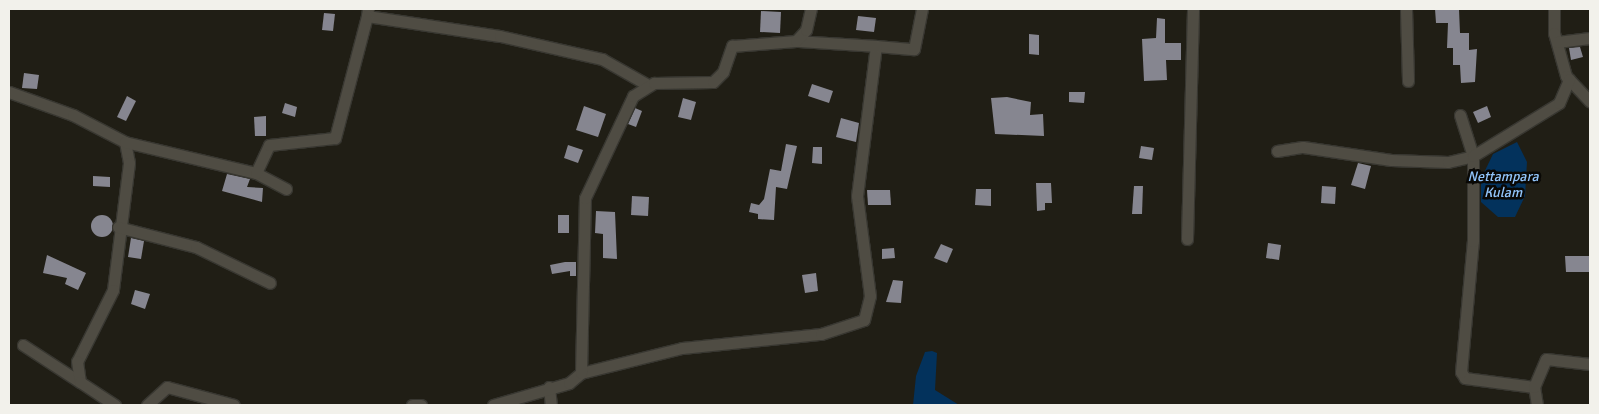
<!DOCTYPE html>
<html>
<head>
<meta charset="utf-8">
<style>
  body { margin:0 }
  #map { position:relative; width:1599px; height:414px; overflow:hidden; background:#201e15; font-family:Signika,sans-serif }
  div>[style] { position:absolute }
  .water>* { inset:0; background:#03325c }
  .building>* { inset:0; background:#868690 }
  .round { border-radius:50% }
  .roads { filter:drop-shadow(1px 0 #383731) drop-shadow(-1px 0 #383731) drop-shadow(0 1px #383731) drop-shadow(0 -1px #383731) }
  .street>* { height:11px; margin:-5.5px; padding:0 5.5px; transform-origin:5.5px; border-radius:5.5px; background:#4f4c43 }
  span { translate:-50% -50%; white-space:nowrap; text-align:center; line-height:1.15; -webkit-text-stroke:5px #090805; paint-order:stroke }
  .water-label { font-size:14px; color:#91c4fa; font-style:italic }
  .frame { position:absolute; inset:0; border:10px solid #f2f1eb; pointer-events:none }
</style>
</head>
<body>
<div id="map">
  <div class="water">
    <i style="clip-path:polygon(1517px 142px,1527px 162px,1525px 196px,1515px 217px,1498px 217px,1481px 202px,1481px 179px,1493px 154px)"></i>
    <i style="clip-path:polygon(932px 351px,937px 353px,935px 390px,959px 405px,913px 405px,916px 376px,925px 352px)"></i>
  </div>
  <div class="building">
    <i style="clip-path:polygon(1435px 9px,1459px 9px,1460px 33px,1469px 33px,1469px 50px,1477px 49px,1475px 82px,1461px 83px,1460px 65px,1453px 65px,1453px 48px,1447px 48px,1448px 23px,1436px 23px)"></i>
    <i style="clip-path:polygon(761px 11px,781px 12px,780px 33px,760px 32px)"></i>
    <i style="clip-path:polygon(324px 13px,335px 14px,333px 31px,322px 30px)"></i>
    <i style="clip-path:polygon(858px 16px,876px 18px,874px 32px,856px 30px)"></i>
    <i style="clip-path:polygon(1157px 18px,1165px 19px,1165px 43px,1181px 43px,1181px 60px,1166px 60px,1167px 80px,1144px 81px,1142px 39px,1156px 38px)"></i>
    <i style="clip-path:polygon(1029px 34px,1039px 35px,1039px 55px,1029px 54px)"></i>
    <i style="clip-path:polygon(1580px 47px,1583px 57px,1571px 60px,1569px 48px)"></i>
    <i style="clip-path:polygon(24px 73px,39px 75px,37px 89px,22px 88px)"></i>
    <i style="clip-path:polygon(812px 84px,833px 91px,829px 103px,808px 96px)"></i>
    <i style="clip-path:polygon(1069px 92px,1085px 92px,1084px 103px,1069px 102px)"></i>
    <i style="clip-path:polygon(127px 96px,136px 101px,126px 121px,117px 117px)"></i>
    <i style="clip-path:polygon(1007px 97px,1031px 102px,1030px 115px,1043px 114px,1044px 136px,995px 134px,991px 98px)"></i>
    <i style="clip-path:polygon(683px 98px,696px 102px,691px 120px,678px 117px)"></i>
    <i style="clip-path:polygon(285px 103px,297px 107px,295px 117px,282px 113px)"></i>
    <i style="clip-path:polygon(584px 106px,606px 114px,598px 137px,576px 130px)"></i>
    <i style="clip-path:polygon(1487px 106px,1491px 117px,1478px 123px,1473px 112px)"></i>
    <i style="clip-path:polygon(635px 108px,642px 111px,636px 127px,628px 124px)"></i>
    <i style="clip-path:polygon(266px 116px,266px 136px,255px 136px,254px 117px)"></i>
    <i style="clip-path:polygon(841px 118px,859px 123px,856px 142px,836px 137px)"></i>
    <i style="clip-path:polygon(786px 144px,797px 146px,787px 189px,776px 187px,774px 220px,758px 219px,758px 214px,749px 212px,751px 203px,759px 205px,764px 199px,770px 169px,781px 171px)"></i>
    <i style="clip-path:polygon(568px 145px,583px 150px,578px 163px,564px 158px)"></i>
    <i style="clip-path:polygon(1141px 146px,1154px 148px,1152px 160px,1139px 158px)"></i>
    <i style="clip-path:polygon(813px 147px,822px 147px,822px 164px,812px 163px)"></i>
    <i style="clip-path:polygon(1358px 163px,1371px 166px,1365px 189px,1351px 185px)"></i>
    <i style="clip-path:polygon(227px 174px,250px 179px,247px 187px,263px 188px,262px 202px,222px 191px)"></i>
    <i style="clip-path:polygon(93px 176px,110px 177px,110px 187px,93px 186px)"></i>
    <i style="clip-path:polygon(1036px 183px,1051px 183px,1052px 203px,1045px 203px,1045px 210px,1037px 211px)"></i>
    <i style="clip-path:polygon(1134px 186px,1143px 186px,1142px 214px,1132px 214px)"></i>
    <i style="clip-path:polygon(1322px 186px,1336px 187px,1335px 204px,1321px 203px)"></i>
    <i style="clip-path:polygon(976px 189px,991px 189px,991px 206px,975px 205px)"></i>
    <i style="clip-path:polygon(867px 190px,890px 190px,891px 205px,868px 205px)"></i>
    <i style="clip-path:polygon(632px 196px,649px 197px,648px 216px,631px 215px)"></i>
    <i style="clip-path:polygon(596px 211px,615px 212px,617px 259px,603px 258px,603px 234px,595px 233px)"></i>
    <i class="round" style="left:91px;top:215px;width:22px;height:22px"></i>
    <i style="clip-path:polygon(558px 215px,569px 215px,569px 233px,558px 233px)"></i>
    <i style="clip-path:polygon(131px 238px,144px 241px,141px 259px,128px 257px)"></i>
    <i style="clip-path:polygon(1268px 243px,1281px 245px,1279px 260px,1266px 258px)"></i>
    <i style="clip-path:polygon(941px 244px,953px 249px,947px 263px,934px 258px)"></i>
    <i style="clip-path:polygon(894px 248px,895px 258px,882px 259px,882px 249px)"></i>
    <i style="clip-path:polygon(47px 255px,86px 273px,78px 290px,65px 284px,67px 278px,43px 273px)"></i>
    <i style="clip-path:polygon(1565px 256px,1590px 256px,1590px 272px,1566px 272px)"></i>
    <i style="clip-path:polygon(565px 262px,576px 262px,576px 276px,570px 276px,570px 271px,552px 274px,550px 265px)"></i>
    <i style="clip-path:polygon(816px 273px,818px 291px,805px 293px,802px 275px)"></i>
    <i style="clip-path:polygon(893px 280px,903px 281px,901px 303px,886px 302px)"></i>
    <i style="clip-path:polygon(135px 290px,150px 294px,145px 309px,131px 304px)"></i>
  </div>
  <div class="roads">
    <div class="street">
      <i style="left:368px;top:9px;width:7px;rotate:98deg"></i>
      <i style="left:367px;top:16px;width:134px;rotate:8.6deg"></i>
      <i style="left:500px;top:36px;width:105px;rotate:12.7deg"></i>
      <i style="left:602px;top:59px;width:53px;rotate:29.5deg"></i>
      <i style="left:1406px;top:9px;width:72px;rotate:88.4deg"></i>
      <i style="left:1554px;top:9px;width:24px;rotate:90deg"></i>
      <i style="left:1554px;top:33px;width:45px;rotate:74.4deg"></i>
      <i style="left:1566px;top:76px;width:35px;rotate:47deg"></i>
      <i style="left:1557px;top:42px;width:33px;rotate:-7deg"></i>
      <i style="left:876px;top:46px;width:38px;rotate:5deg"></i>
      <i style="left:914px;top:49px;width:41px;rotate:-78.7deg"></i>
      <i style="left:9px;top:92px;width:68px;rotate:19.8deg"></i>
      <i style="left:73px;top:115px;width:59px;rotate:27.4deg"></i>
      <i style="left:125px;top:142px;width:21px;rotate:79deg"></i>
      <i style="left:129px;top:163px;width:128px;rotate:97.2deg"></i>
      <i style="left:113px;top:290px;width:78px;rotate:116.6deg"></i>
      <i style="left:125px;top:142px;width:135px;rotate:13.3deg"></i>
      <i style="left:256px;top:173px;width:34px;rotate:28deg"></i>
      <i style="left:1277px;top:151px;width:26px;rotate:-9deg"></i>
      <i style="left:1303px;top:147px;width:89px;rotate:8.4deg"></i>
      <i style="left:1391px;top:160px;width:57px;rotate:2deg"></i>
      <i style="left:1448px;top:162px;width:26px;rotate:-13deg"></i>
      <i style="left:1473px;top:156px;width:43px;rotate:-107.6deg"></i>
      <i style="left:256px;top:173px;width:31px;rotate:-65deg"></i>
      <i style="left:269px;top:145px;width:66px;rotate:-6.1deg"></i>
      <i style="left:335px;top:138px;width:126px;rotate:-75.3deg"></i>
      <i style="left:118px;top:227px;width:81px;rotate:14.4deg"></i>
      <i style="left:196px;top:247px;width:82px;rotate:25.9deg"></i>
      <i style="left:1187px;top:239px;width:230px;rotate:-88.5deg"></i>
      <i style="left:23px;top:345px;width:68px;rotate:33deg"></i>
      <i style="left:77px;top:361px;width:21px;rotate:82deg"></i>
      <i style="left:80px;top:382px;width:42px;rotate:33.3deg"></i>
      <i style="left:581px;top:373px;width:104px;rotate:-13.9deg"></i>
      <i style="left:682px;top:348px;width:140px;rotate:-5.8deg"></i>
      <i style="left:821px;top:334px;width:45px;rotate:-18deg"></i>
      <i style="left:864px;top:320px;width:25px;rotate:-76deg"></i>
      <i style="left:870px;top:296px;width:101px;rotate:-97.4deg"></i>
      <i style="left:857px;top:196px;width:151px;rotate:-82.8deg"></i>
      <i style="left:876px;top:46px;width:80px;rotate:-176.4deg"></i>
      <i style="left:549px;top:387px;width:18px;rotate:84deg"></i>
      <i style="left:1534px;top:387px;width:70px;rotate:-172.6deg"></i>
      <i style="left:1465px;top:378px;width:7px;rotate:-124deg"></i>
      <i style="left:1461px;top:372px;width:132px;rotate:-84.8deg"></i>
      <i style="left:1473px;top:241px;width:85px;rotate:-90deg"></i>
      <i style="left:1473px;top:156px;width:101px;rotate:-31.6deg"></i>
      <i style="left:1559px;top:103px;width:26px;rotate:-67deg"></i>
      <i style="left:147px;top:405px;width:27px;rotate:-42deg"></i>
      <i style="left:167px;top:387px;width:69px;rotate:15deg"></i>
      <i style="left:412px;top:405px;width:9px"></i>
      <i style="left:493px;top:405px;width:79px;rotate:-16.1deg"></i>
      <i style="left:569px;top:383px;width:16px;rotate:-40deg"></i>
      <i style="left:581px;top:373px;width:175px;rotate:-88.7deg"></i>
      <i style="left:585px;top:198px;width:113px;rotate:-64.8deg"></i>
      <i style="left:633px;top:96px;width:25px;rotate:-32deg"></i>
      <i style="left:654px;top:83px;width:59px;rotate:-1deg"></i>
      <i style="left:713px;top:82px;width:14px;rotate:-45deg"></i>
      <i style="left:723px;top:72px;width:28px;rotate:-71deg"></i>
      <i style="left:732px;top:46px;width:64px;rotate:-4.5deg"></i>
      <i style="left:796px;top:41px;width:15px;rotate:-48deg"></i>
      <i style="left:806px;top:30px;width:22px;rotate:-77deg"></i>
      <i style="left:1537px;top:405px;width:18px;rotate:-99deg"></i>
      <i style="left:1534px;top:387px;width:30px;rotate:-67deg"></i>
      <i style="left:1546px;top:359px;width:44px;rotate:6.5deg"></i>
    </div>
  </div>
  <div class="water-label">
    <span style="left:1503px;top:185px">Nettampara<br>Kulam</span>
  </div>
  <div class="frame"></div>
</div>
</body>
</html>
